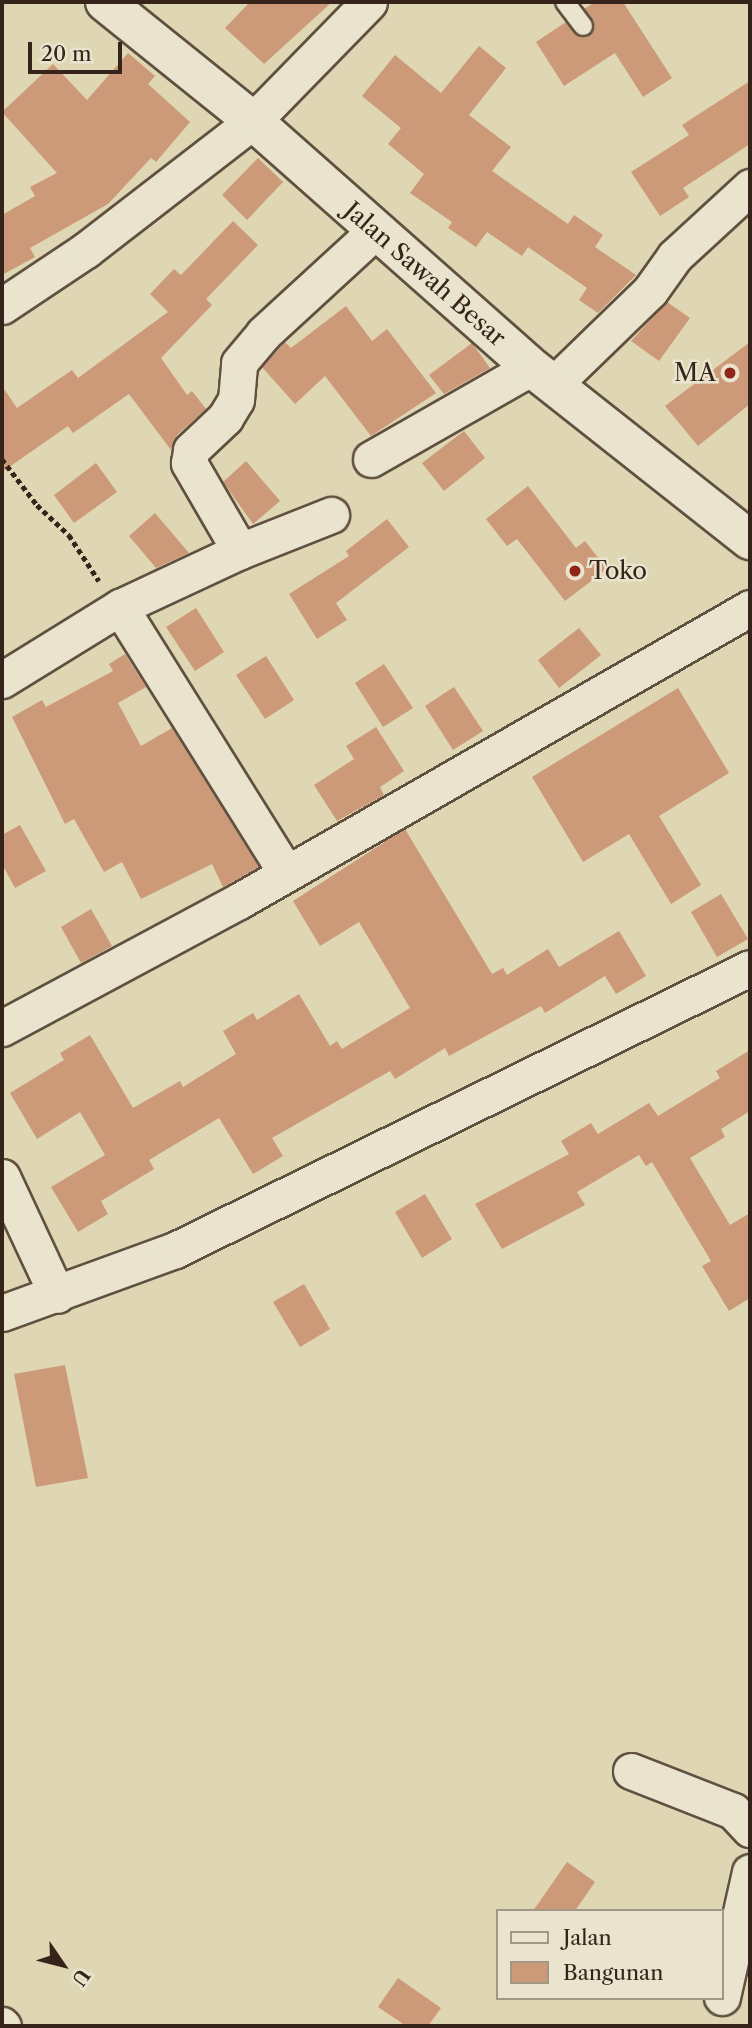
<!DOCTYPE html>
<html>
<head>
<meta charset="utf-8">
<style>
  body { margin:0 }
  #map { position:relative; width:752px; height:2028px; overflow:hidden; background:#dfd6b4; font-family:"Libre Caslon Text",serif }
  div>[style] { position:absolute }
  .building>* { inset:0; background:#cc9a78 }
  .path>* { height:4.5px; margin-top:-2.25px; transform-origin:0; background:repeating-linear-gradient(90deg,#36241a 0 5px,transparent 0 8.5px) }
  .roads { filter:drop-shadow(2px 0 #605040) drop-shadow(-2px 0 #605040) drop-shadow(0 2px #605040) drop-shadow(0 -2px #605040) }
  .lane>* { height:18px; margin:-9px; padding:0 9px; transform-origin:9px; border-radius:9px; background:#eae4ce }
  .street>* { height:35px; margin:-17.5px; padding:0 17.5px; transform-origin:17.5px; border-radius:17.5px; background:#eae4ce }
  .secondary>* { height:38px; margin:-19px; padding:0 19px; transform-origin:19px; border-radius:19px; background:#eae4ce }
  .dots>* { width:19px; height:19px; translate:-50% -50%; box-sizing:border-box; border:4px solid #eae4ce; border-radius:50% }
  span { translate:-50% -50%; white-space:nowrap; text-align:center; line-height:1.15; -webkit-text-stroke:5px #eae4ce; paint-order:stroke }
  .street-label { font-size:24px; color:#36241a }
  .poi-label { font-size:24px; color:#36241a }
  .right { translate:-100% -50%; text-align:right }
  .left { translate:0 -50%; text-align:left }
  .frame { position:absolute; inset:0; border:4px solid #36241a; pointer-events:none }
  .legend { position:absolute; left:496px; top:1909px; width:228px; height:91px; box-sizing:border-box; background:#eae4ce; border:2px solid #a29786; margin:0; padding:9px 12px; list-style:none; font-size:21px; color:#36241a }
  .legend li { display:flex; align-items:center; gap:14px; height:35px }
  .legend b { width:35px; border:2px solid #a29786 }
  .north { position:absolute; left:28px; top:1930px; width:70px; height:70px; -webkit-text-stroke:5px #eae4ce; paint-order:stroke; rotate:125deg; font-size:19px; font-weight:700; line-height:28px; text-align:center; color:#36241a }
  .north::after { content:''; display:block; margin:auto; width:24px; height:32px; background:#36241a; clip-path:polygon(50% 0,100% 100%,50% 72%,0 100%) }
  .scale { position:absolute; left:28px; top:42px; width:94px; height:32px; box-sizing:border-box; border:4px solid #36241a; border-top:0; padding-left:9px; font-size:21px; line-height:24px; white-space:nowrap; color:#36241a; -webkit-text-stroke:5px #eae4ce; paint-order:stroke }
</style>
</head>
<body>
<div id="map">
  <div class="building">
    <i style="clip-path:polygon(250px 2px,332px 2px,264px 64px,225px 28px)"></i>
    <i style="clip-path:polygon(595px 2px,623px 2px,672px 78px,643px 97px,615px 53px,564px 86px,536px 42px,566px 22px,578px 36px,589px 35px,594px 24px,584px 9px)"></i>
    <i style="clip-path:polygon(479px 46px,506px 68px,469px 115px,511px 147px,492px 171px,568px 224px,574px 215px,603px 235px,595px 247px,636px 275px,598px 313px,579px 300px,587px 288px,528px 247px,522px 256px,487px 232px,476px 247px,448px 228px,452px 222px,410px 193px,424px 174px,388px 144px,401px 128px,362px 96px,395px 55px,441px 93px)"></i>
    <i style="clip-path:polygon(128px 53px,155px 76px,148px 84px,190px 122px,156px 162px,151px 158px,108px 204px,30px 248px,35px 257px,2px 275px,2px 215px,35px 196px,30px 187px,57px 173px,2px 112px,53px 64px,87px 100px)"></i>
    <i style="clip-path:polygon(750px 81px,750px 144px,683px 188px,689px 197px,660px 216px,631px 172px,689px 135px,682px 125px)"></i>
    <i style="clip-path:polygon(258px 158px,283px 182px,247px 220px,222px 195px)"></i>
    <i style="clip-path:polygon(233px 221px,258px 245px,206px 299px,212px 305px,161px 358px,187px 395px,192px 391px,206px 409px,177px 435px,171px 450px,129px 394px,73px 433px,68px 426px,2px 472px,2px 386px,17px 408px,72px 370px,78px 378px,168px 312px,150px 294px,174px 269px,181px 275px)"></i>
    <i style="clip-path:polygon(667px 302px,690px 318px,659px 361px,631px 341px)"></i>
    <i style="clip-path:polygon(346px 306px,372px 341px,387px 329px,436px 393px,371px 436px,325px 376px,295px 404px,262px 367px,285px 342px,291px 348px)"></i>
    <i style="clip-path:polygon(750px 342px,750px 404px,698px 446px,665px 406px)"></i>
    <i style="clip-path:polygon(472px 343px,490px 368px,444px 394px,429px 375px)"></i>
    <i style="clip-path:polygon(464px 431px,485px 458px,444px 491px,422px 463px)"></i>
    <i style="clip-path:polygon(246px 461px,280px 501px,253px 524px,223px 482px)"></i>
    <i style="clip-path:polygon(96px 463px,117px 492px,74px 523px,54px 495px)"></i>
    <i style="clip-path:polygon(528px 486px,576px 548px,585px 541px,607px 569px,565px 601px,517px 539px,507px 546px,486px 519px)"></i>
    <i style="clip-path:polygon(155px 513px,189px 553px,156px 568px,129px 536px)"></i>
    <i style="clip-path:polygon(387px 519px,409px 547px,336px 603px,347px 620px,317px 639px,289px 594px,349px 556px,346px 551px)"></i>
    <i style="clip-path:polygon(196px 608px,224px 652px,195px 671px,166px 627px)"></i>
    <i style="clip-path:polygon(579px 628px,601px 655px,559px 688px,538px 660px)"></i>
    <i style="clip-path:polygon(125px 654px,146px 687px,118px 703px,141px 746px,172px 728px,259px 867px,223px 887px,212px 864px,141px 899px,122px 862px,104px 872px,74px 819px,65px 824px,12px 717px,42px 700px,46px 707px,113px 671px,109px 664px)"></i>
    <i style="clip-path:polygon(266px 656px,294px 700px,265px 719px,236px 675px)"></i>
    <i style="clip-path:polygon(384px 664px,413px 708px,383px 727px,355px 683px)"></i>
    <i style="clip-path:polygon(454px 687px,483px 731px,453px 750px,425px 706px)"></i>
    <i style="clip-path:polygon(678px 688px,729px 773px,659px 816px,701px 885px,671px 904px,629px 834px,583px 862px,532px 777px)"></i>
    <i style="clip-path:polygon(376px 727px,404px 771px,380px 787px,384px 795px,337px 821px,314px 785px,354px 759px,346px 746px)"></i>
    <i style="clip-path:polygon(20px 825px,46px 871px,15px 888px,2px 864px,2px 835px)"></i>
    <i style="clip-path:polygon(405px 829px,492px 974px,503px 968px,507px 975px,548px 949px,559px 967px,619px 931px,646px 976px,616px 994px,605px 976px,545px 1013px,541px 1006px,449px 1056px,445px 1048px,395px 1079px,390px 1071px,272px 1138px,283px 1156px,253px 1174px,219px 1118px,149px 1160px,154px 1169px,101px 1201px,108px 1214px,78px 1232px,51px 1187px,105px 1155px,80px 1112px,37px 1139px,10px 1093px,64px 1060px,60px 1053px,90px 1035px,133px 1108px,180px 1081px,183px 1087px,236px 1054px,223px 1031px,253px 1013px,257px 1020px,299px 994px,330px 1046px,337px 1041px,342px 1049px,410px 1008px,359px 922px,320px 946px,293px 901px)"></i>
    <i style="clip-path:polygon(721px 894px,748px 939px,717px 957px,691px 912px)"></i>
    <i style="clip-path:polygon(91px 909px,112px 946px,81px 963px,61px 927px)"></i>
    <i style="clip-path:polygon(750px 1050px,750px 1111px,721px 1129px,725px 1137px,690px 1158px,730px 1225px,750px 1213px,750px 1298px,729px 1311px,702px 1266px,711px 1261px,652px 1162px,646px 1166px,639px 1155px,577px 1192px,585px 1205px,502px 1249px,475px 1204px,569px 1154px,561px 1141px,591px 1123px,598px 1134px,649px 1103px,658px 1116px,720px 1078px,716px 1071px)"></i>
    <i style="clip-path:polygon(425px 1194px,452px 1239px,422px 1258px,395px 1212px)"></i>
    <i style="clip-path:polygon(304px 1284px,330px 1329px,300px 1347px,273px 1302px)"></i>
    <i style="clip-path:polygon(65px 1365px,88px 1478px,36px 1487px,14px 1374px)"></i>
    <i style="clip-path:polygon(567px 1862px,595px 1882px,575px 1911px,533px 1911px)"></i>
    <i style="clip-path:polygon(398px 1978px,441px 2008px,428px 2026px,406px 2026px,378px 2007px)"></i>
  </div>
  <div class="path">
    <i style="left:2px;top:459px;width:58px;rotate:52.7deg"></i>
    <i style="left:37px;top:505px;width:44px;rotate:43.2deg"></i>
    <i style="left:69px;top:535px;width:55px;rotate:56.9deg"></i>
  </div>
  <div class="roads">
    <div class="lane">
      <i style="left:565px;top:2px;width:30px;rotate:53deg"></i>
    </div>
    <div class="street">
      <i style="left:2px;top:306px;width:101px;rotate:-33.7deg"></i>
      <i style="left:86px;top:250px;width:211px;rotate:-37.7deg"></i>
      <i style="left:253px;top:121px;width:166px;rotate:-45.7deg"></i>
      <i style="left:553px;top:385px;width:135px;rotate:-44.1deg"></i>
      <i style="left:650px;top:291px;width:43px;rotate:-54.5deg"></i>
      <i style="left:675px;top:256px;width:102px;rotate:-42.6deg"></i>
      <i style="left:371px;top:459px;width:185px;rotate:-29.7deg"></i>
      <i style="left:240px;top:551px;width:98px;rotate:-21.6deg"></i>
      <i style="left:120px;top:607px;width:311px;rotate:58deg"></i>
      <i style="left:2px;top:680px;width:139px;rotate:-31.7deg"></i>
      <i style="left:120px;top:607px;width:132px;rotate:-25deg"></i>
      <i style="left:240px;top:551px;width:102px;rotate:-120.1deg"></i>
      <i style="left:189px;top:463px;width:13px;rotate:-81deg"></i>
      <i style="left:191px;top:450px;width:47px;rotate:-43.3deg"></i>
      <i style="left:225px;top:418px;width:21px;rotate:-59deg"></i>
      <i style="left:236px;top:400px;width:37px;rotate:-85deg"></i>
      <i style="left:239px;top:363px;width:38px;rotate:-50deg"></i>
      <i style="left:263px;top:334px;width:154px;rotate:-42.6deg"></i>
      <i style="left:2px;top:1028px;width:269px;rotate:-28.2deg"></i>
      <i style="left:239px;top:901px;width:589px;rotate:-29.83deg"></i>
      <i style="left:2px;top:1177px;width:130px;rotate:65deg"></i>
      <i style="left:2px;top:1313px;width:184px;rotate:-20deg"></i>
      <i style="left:175px;top:1250px;width:640px;rotate:-26.12deg"></i>
      <i style="left:631px;top:1771px;width:110px;rotate:21.4deg"></i>
      <i style="left:733px;top:1811px;width:25px;rotate:47deg"></i>
      <i style="left:722px;top:1997px;width:128px;rotate:-77.4deg"></i>
      <i style="left:2px;top:2025px;width:1px;rotate:45deg"></i>
    </div>
    <div class="secondary">
      <i style="left:105px;top:2px;width:190px;rotate:38.8deg"></i>
      <i style="left:253px;top:121px;width:378px;rotate:41.5deg"></i>
      <i style="left:536px;top:371px;width:273px;rotate:38.3deg"></i>
    </div>
  </div>
  <div class="dots">
    <i style="left:730px;top:373px;background:#8f2418"></i>
    <i style="left:575px;top:571px;background:#8f2418"></i>
  </div>
  <div class="street-label">
    <span style="left:425px;top:274px;rotate:41deg">Jalan Sawah Besar</span>
  </div>
  <div class="poi-label">
    <span class="right" style="left:716px;top:373px">MA</span>
    <span class="left" style="left:589px;top:571px">Toko</span>
  </div>
  <div class="frame"></div>
  <ul class="legend">
  <li><b style="height:9px;background:#eae4ce"></b>Jalan</li>
  <li><b style="height:19px;background:#cc9a78"></b>Bangunan</li>
  </ul>
  <div class="north">U</div>
  <div class="scale">20 m</div>
</div>
</body>
</html>
